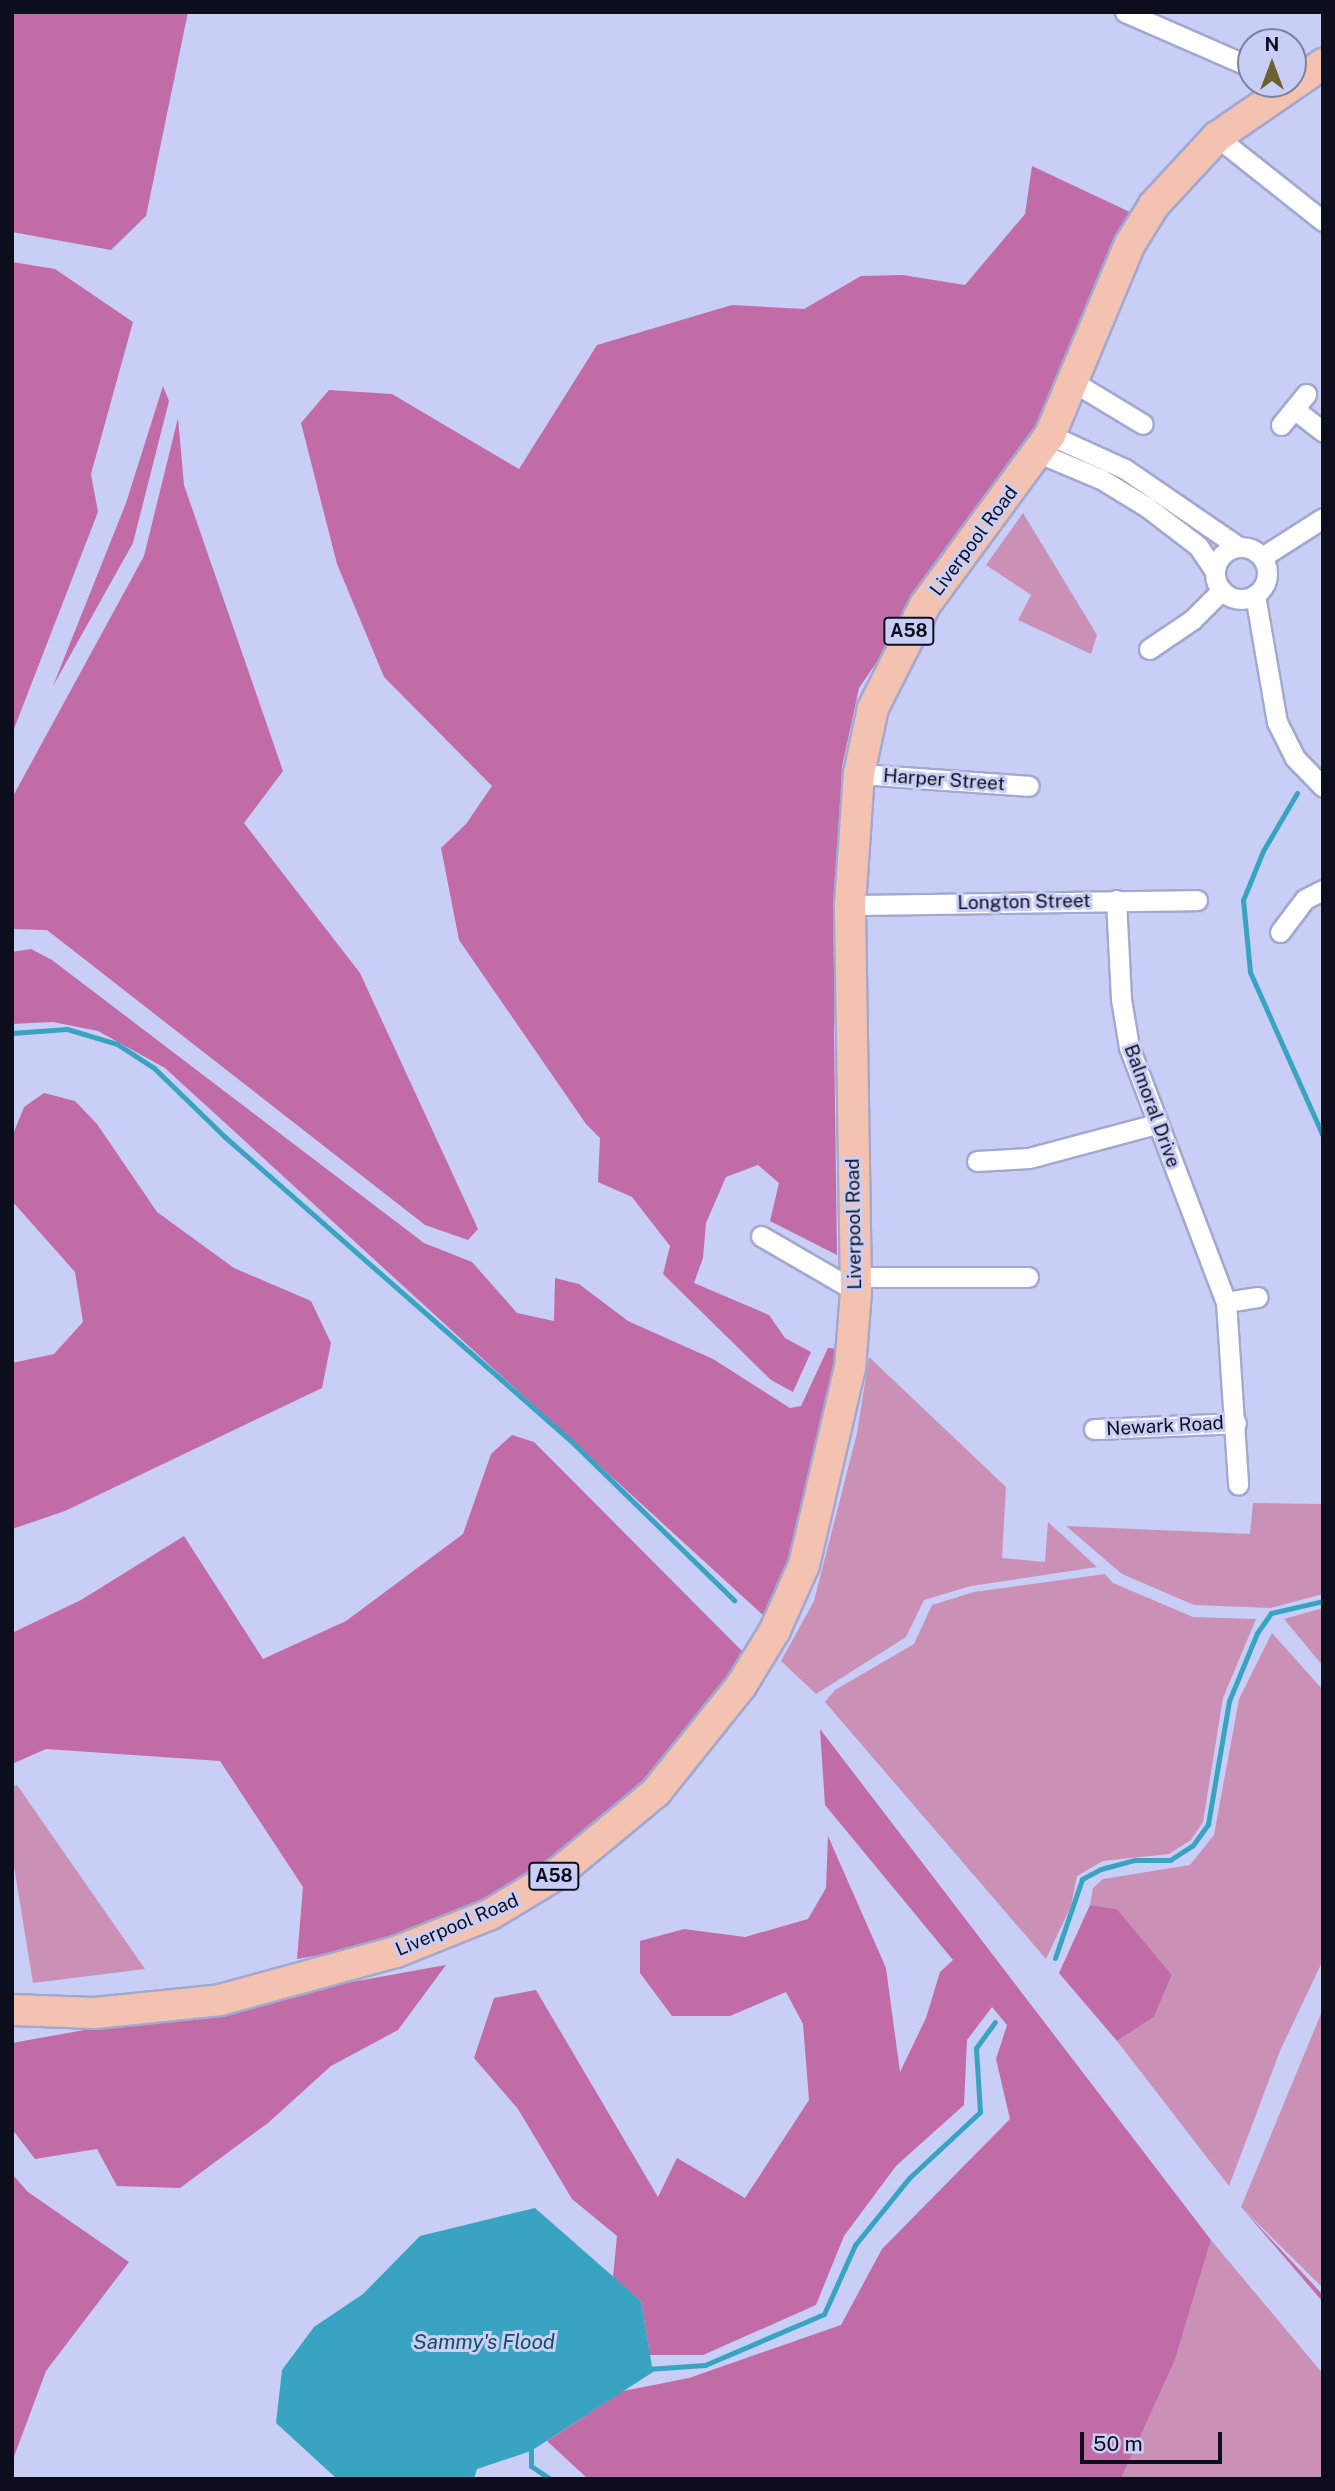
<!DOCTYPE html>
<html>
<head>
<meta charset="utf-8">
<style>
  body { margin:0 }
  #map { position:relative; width:1335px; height:2491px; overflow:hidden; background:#c9cef7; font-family:"Public Sans",sans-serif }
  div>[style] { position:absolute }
  .green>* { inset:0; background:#ca90b6 }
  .forest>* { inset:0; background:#c26ca7 }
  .water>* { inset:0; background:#38a4c1 }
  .stream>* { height:5px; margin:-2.5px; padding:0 2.5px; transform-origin:2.5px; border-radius:2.5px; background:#38a4c1 }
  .roads { filter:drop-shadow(2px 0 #a3a8cf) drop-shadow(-2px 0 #a3a8cf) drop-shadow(0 2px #a3a8cf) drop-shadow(0 -2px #a3a8cf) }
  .street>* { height:19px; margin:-9.5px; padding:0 9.5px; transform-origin:9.5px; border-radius:9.5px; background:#fff }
  .street>.ring { margin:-9.5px; padding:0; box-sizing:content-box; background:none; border:19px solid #fff; border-radius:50% }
  .primary>* { height:30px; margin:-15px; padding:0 15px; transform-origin:15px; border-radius:15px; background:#f3c2b1 }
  span { translate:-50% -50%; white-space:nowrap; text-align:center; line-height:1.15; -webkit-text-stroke:6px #c9cef7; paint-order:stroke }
  .shield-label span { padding:2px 5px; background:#c9cef7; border:2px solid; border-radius:5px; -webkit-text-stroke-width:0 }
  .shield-label { font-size:18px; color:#0d0e1b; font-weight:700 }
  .street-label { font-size:19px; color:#0d0e1b }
  .water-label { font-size:21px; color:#124f5e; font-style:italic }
  .frame { position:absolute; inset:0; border:14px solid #0d0e1b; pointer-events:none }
  .north { position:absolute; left:1237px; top:28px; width:70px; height:70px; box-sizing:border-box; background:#c9cef7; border:2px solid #7e819f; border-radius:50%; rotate:0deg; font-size:19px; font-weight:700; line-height:28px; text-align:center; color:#0d0e1b }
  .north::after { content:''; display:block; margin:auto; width:24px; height:32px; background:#6a612d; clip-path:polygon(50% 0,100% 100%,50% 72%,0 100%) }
  .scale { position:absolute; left:1080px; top:2432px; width:142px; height:32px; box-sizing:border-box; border:4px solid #0d0e1b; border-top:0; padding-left:9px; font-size:21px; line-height:24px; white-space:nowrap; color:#0d0e1b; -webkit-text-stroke:5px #c9cef7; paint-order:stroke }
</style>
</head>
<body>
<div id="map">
  <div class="green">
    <i style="clip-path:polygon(1023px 513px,1097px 635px,1091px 654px,1018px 620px,1031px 595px,986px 565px)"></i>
    <i style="clip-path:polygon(869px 1357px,1006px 1487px,1002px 1558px,1045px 1562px,1048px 1522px,1097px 1567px,971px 1586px,924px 1600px,906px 1637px,816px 1694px,781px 1661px,814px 1601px,857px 1433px)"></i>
    <i style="clip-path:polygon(1253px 1503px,1323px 1504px,1323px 1594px,1271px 1608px,1194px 1605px,1122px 1574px,1066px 1526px,1250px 1534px)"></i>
    <i style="clip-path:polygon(1105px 1574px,1113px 1583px,1193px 1617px,1256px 1619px,1223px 1698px,1203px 1822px,1191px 1840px,1169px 1854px,1103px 1861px,1077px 1876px,1071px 1906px,1046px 1959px,825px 1702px,835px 1690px,914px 1644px,932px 1605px,974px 1592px)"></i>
    <i style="clip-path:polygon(1323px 1608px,1323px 1666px,1284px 1619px)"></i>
    <i style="clip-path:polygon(1272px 1633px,1323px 1690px,1323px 1960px,1280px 2051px,1229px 2186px,1117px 2041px,1154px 2017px,1172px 1975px,1117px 1909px,1090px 1905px,1093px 1888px,1103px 1879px,1190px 1865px,1214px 1835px,1239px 1699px)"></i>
    <i style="clip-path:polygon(17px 1785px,145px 1969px,33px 1983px,12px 1854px,12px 1787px)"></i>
    <i style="clip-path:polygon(1323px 2009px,1323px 2288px,1241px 2207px)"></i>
    <i style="clip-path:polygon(1211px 2240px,1323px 2374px,1323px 2479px,1121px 2479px,1175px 2360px)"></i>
  </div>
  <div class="forest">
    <i style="clip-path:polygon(12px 12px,188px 12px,146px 216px,111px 250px,12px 232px)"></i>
    <i style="clip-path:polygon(1032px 166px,1132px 213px,1100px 277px,1047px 413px,859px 688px,842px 767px,834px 1030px,837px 1255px,770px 1221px,779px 1183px,758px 1165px,726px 1177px,706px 1223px,703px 1258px,694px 1283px,769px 1315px,785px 1338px,811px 1352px,793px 1392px,771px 1380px,663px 1274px,670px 1246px,632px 1197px,598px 1182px,600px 1138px,586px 1124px,459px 940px,441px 848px,466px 824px,492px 786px,384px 677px,337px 564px,301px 423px,329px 390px,392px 394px,519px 469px,597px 345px,732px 305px,804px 309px,861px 276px,903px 275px,965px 285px,1025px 214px)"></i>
    <i style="clip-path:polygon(12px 262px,55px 269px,133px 322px,91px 474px,98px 512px,12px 734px)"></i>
    <i style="clip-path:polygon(163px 386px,169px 401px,133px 543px,53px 686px,126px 503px)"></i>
    <i style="clip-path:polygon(178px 418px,184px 485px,283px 771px,244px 823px,360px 973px,478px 1229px,468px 1240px,425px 1225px,47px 930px,12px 929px,12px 798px,144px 556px)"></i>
    <i style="clip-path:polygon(31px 949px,52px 960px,424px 1243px,472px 1262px,517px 1313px,554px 1321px,555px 1278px,579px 1284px,628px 1321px,713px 1359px,790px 1408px,801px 1406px,828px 1348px,841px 1349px,798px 1535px,765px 1617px,165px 1068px,98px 1031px,53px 1022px,12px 1024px,12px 952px)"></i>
    <i style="clip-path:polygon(44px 1093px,75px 1101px,97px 1124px,157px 1212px,234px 1268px,311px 1301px,331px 1343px,322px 1388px,65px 1511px,12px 1529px,12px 1363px,54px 1354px,83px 1322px,75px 1272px,12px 1201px,12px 1137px,24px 1107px)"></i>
    <i style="clip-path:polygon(512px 1435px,534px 1442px,746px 1655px,684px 1744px,611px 1828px,499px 1900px,382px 1944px,297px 1959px,303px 1887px,220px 1761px,46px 1749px,12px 1764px,12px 1633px,81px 1600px,184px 1536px,263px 1659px,346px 1621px,463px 1534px,491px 1454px)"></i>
    <i style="clip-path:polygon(820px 1729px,1211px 2240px,1175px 2360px,1121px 2479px,588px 2479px,547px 2441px,623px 2391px,689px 2378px,841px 2325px,882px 2249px,1010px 2119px,996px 2059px,1007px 2025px,992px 2007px,967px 2040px,964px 2105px,896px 2166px,844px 2236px,816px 2305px,703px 2355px,650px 2355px,641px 2301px,613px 2277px,617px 2236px,572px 2199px,518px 2109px,474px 2058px,494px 1998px,536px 1990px,658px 2197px,677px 2158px,745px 2198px,809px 2100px,803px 2024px,786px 1992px,730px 2016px,672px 2016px,640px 1973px,640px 1941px,684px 1929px,745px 1937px,808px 1919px,826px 1888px,828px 1836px,886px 1968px,900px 2072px,926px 2018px,940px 1972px,953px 1960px,825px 1805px)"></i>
    <i style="clip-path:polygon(1090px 1905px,1117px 1909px,1172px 1975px,1154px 2017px,1117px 2041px,1059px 1973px)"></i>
    <i style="clip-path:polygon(446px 1965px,398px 2030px,331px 2066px,268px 2123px,180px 2188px,117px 2186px,97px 2149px,35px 2159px,12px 2129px,12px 2043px)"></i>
    <i style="clip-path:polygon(12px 2174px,28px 2192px,129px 2262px,46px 2371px,12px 2462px)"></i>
    <i style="clip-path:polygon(1241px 2207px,1323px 2295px,1323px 2302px)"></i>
  </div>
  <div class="water">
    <i style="clip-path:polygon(535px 2208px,641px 2301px,653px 2372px,531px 2451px,477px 2469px,474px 2479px,337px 2479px,276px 2423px,282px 2370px,314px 2327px,363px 2294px,420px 2236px)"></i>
  </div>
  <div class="stream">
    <i style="left:1297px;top:793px;width:67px;rotate:120.4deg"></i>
    <i style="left:1263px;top:851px;width:53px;rotate:112.2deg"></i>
    <i style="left:1243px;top:900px;width:72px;rotate:84.4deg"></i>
    <i style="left:1250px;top:972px;width:180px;rotate:66deg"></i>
    <i style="left:12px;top:1033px;width:55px;rotate:-4.2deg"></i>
    <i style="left:67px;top:1029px;width:52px;rotate:16.7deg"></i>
    <i style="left:117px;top:1044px;width:44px;rotate:33deg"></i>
    <i style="left:154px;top:1068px;width:99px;rotate:44.2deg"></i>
    <i style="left:225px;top:1137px;width:461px;rotate:41.3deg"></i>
    <i style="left:571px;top:1441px;width:228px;rotate:44.3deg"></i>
    <i style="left:1055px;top:1958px;width:83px;rotate:-71.1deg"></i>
    <i style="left:1082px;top:1879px;width:21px;rotate:-28deg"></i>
    <i style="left:1101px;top:1869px;width:35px;rotate:-15deg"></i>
    <i style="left:1135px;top:1860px;width:35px"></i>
    <i style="left:1170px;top:1860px;width:27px;rotate:-33deg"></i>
    <i style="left:1193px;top:1845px;width:26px;rotate:-54deg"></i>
    <i style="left:1208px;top:1824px;width:125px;rotate:-80.3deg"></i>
    <i style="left:1229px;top:1701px;width:74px;rotate:-67.6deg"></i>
    <i style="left:1257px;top:1633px;width:24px;rotate:-55deg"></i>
    <i style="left:1271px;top:1613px;width:53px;rotate:-13deg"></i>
    <i style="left:647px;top:2369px;width:58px;rotate:-3.9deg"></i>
    <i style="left:705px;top:2365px;width:129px;rotate:-23.2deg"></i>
    <i style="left:824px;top:2314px;width:76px;rotate:-65.8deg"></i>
    <i style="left:855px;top:2245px;width:86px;rotate:-51.1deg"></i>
    <i style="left:909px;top:2178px;width:97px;rotate:-42.9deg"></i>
    <i style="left:980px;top:2112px;width:64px;rotate:-93.6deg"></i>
    <i style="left:976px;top:2048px;width:32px;rotate:-54deg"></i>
    <i style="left:531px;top:2447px;width:19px;rotate:90deg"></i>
    <i style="left:531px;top:2466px;width:23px;rotate:34deg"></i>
  </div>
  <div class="roads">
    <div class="street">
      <i style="left:1125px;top:12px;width:137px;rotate:23.6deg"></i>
      <i style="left:1217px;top:137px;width:135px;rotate:38.4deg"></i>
      <i style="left:1075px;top:383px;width:79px;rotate:31.1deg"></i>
      <i style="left:1294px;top:409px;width:37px;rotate:38deg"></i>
      <i style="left:1281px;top:425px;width:40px;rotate:-51deg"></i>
      <i style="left:1050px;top:435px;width:82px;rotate:24.4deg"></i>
      <i style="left:1125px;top:469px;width:138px;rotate:34.4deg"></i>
      <i style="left:1039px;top:453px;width:67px;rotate:22.8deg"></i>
      <i style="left:1101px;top:479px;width:54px;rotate:31.3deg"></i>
      <i style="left:1147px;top:507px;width:64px;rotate:37.4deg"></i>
      <i style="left:1198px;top:546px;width:30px;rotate:56deg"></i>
      <i class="ring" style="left:1215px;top:547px;width:33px;height:33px"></i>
      <i style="left:1262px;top:557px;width:72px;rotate:-32.6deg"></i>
      <i style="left:1255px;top:595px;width:129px;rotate:80.2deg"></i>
      <i style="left:1277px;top:722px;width:40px;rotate:63.4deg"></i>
      <i style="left:1295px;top:758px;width:40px;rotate:46deg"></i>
      <i style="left:1149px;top:649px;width:52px;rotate:-34deg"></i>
      <i style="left:1192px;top:620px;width:42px;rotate:-45deg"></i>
      <i style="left:859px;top:774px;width:170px;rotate:4deg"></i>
      <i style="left:1116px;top:900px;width:99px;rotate:87.1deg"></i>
      <i style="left:1121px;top:999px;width:49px;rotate:80.5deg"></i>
      <i style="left:1129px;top:1047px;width:273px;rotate:69.2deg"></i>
      <i style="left:1226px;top:1302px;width:183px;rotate:86.2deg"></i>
      <i style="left:850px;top:905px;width:347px;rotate:-0.8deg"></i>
      <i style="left:1280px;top:932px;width:41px;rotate:-52.9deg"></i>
      <i style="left:1305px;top:899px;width:20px;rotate:-27deg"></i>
      <i style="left:977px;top:1161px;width:52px;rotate:-3.3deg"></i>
      <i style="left:1029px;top:1158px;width:131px;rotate:-15deg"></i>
      <i style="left:761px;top:1236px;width:110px;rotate:30.1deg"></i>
      <i style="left:856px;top:1277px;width:172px"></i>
      <i style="left:1226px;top:1302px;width:32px;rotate:-9deg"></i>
      <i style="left:1094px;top:1429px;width:142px;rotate:-2.4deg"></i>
    </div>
    <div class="primary">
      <i style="left:12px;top:2010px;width:83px;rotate:2.1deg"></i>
      <i style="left:95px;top:2013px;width:126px;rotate:-5.9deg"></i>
      <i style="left:220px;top:2000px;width:182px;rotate:-15.3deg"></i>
      <i style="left:396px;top:1952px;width:102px;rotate:-21.8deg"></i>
      <i style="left:491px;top:1914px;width:77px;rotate:-31.2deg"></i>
      <i style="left:557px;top:1874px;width:129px;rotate:-39.6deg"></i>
      <i style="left:656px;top:1792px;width:136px;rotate:-51.3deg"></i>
      <i style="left:741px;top:1686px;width:66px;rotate:-58.7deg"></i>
      <i style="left:775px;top:1630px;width:71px;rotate:-66deg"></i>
      <i style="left:804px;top:1565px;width:202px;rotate:-76.9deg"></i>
      <i style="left:850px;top:1368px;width:77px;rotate:-85.5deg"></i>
      <i style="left:856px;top:1291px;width:386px;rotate:-90.9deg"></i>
      <i style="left:850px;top:905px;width:131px;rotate:-86.1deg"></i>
      <i style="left:859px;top:774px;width:67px;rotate:-78deg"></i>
      <i style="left:873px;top:708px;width:115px;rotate:-63.2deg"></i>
      <i style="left:925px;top:605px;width:211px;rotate:-53.7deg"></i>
      <i style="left:1050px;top:435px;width:207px;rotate:-67.3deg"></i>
      <i style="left:1130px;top:244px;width:46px;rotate:-58.4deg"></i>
      <i style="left:1154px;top:205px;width:93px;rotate:-47.2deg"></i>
      <i style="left:1217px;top:137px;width:129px;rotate:-34.6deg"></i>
    </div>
  </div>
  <div class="shield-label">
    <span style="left:909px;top:631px">A58</span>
    <span style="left:554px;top:1876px">A58</span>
  </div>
  <div class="street-label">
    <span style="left:974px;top:541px;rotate:-53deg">Liverpool Road</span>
    <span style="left:944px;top:780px;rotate:4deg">Harper Street</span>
    <span style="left:1024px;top:902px;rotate:-1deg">Longton Street</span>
    <span style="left:1152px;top:1106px;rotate:70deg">Balmoral Drive</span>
    <span style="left:854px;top:1224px;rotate:-91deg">Liverpool Road</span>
    <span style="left:1165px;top:1426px;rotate:-3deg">Newark Road</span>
    <span style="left:457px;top:1925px;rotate:-23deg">Liverpool Road</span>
  </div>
  <div class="water-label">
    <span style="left:484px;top:2342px">Sammy's Flood</span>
  </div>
  <div class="frame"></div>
  <div class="north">N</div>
  <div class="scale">50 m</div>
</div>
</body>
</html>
